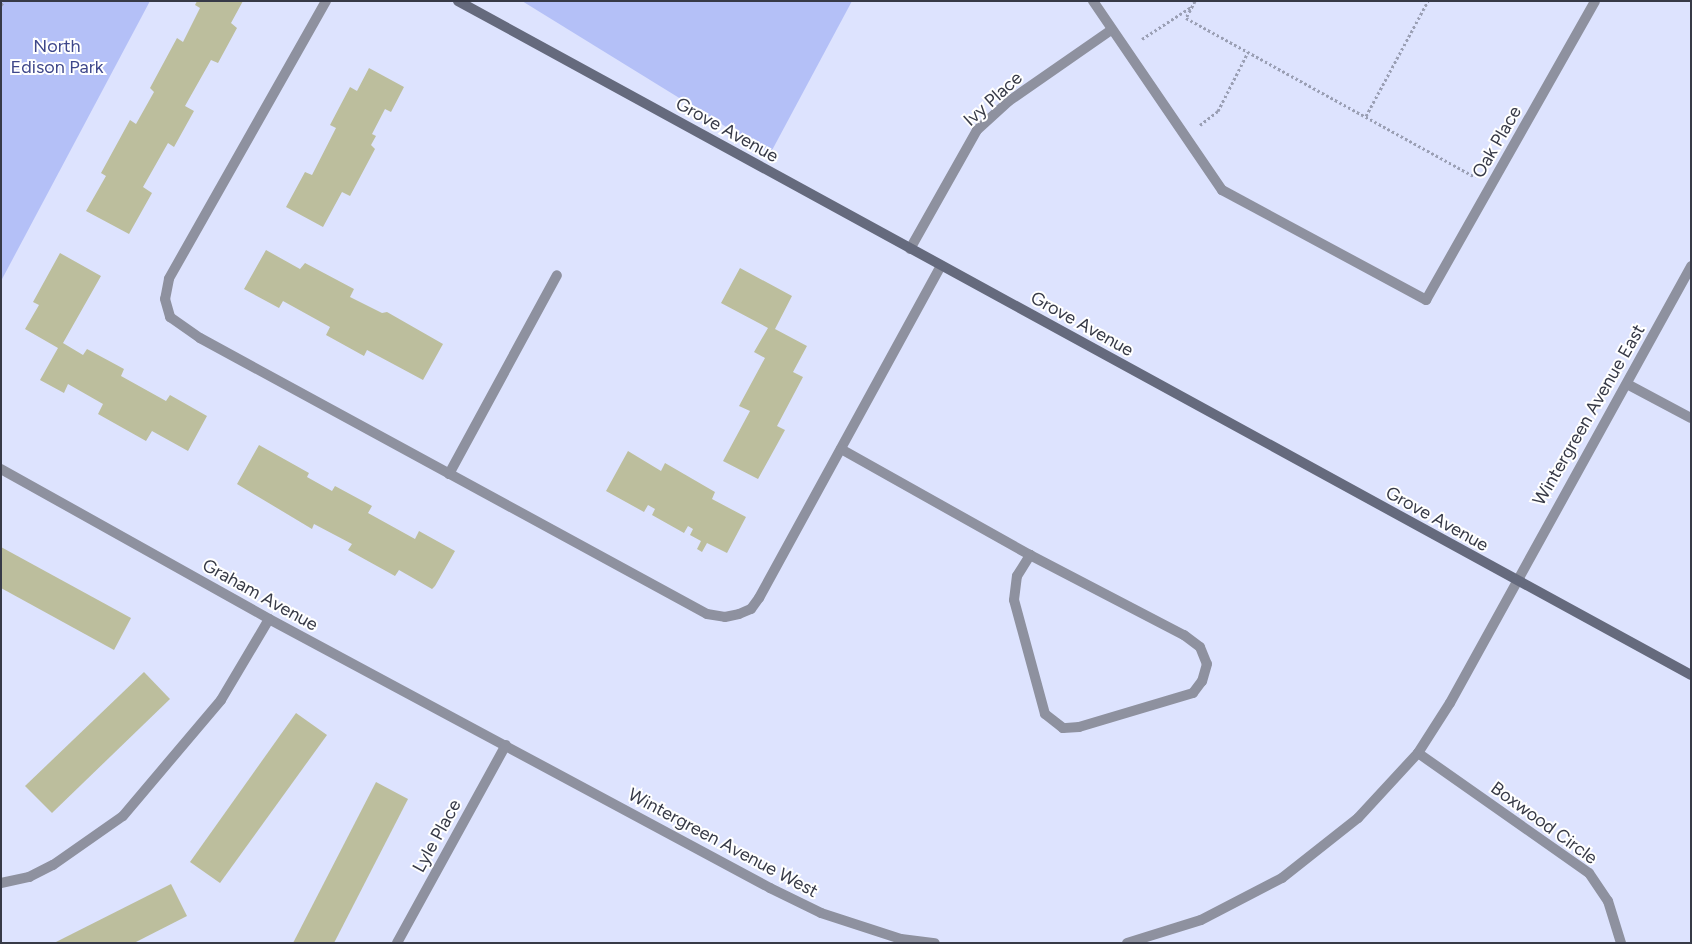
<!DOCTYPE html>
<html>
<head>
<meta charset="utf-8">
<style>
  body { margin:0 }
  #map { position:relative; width:1692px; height:944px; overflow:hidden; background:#dde3fe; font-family:Figtree,sans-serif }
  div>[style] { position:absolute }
  .green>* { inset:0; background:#b4c0f7 }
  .building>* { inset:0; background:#bcbe9d }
  .path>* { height:3px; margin-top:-1.5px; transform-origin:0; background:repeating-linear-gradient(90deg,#9a9fb4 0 2.5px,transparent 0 5px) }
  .lane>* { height:10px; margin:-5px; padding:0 5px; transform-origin:5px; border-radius:5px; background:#8e919f }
  .street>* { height:10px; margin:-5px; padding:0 5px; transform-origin:5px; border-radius:5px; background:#8e919f }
  .secondary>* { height:10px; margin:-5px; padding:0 5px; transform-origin:5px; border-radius:5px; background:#656a7d }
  span { translate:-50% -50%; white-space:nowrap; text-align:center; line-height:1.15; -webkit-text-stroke:4px #fff; paint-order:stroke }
  .park-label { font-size:18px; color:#3e478a }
  .street-label { font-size:18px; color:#373a47 }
  .frame { position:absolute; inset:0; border:2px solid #373a47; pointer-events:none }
</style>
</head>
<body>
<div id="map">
  <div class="green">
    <i style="clip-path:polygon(1px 1px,150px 1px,1px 281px)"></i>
    <i style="clip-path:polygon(522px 1px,852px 1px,770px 154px)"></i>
  </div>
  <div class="building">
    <i style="clip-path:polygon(197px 1px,243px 1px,231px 23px,237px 28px,218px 63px,211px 60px,185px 106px,194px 111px,174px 147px,168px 143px,143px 187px,152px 193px,129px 234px,86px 211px,106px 176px,101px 173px,130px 120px,136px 124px,154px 92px,150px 88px,177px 38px,183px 42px,200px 8px,195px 5px)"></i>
    <i style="clip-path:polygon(369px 68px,404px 87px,391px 112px,385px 109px,372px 134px,376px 136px,371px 145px,375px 149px,350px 196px,342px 192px,323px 227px,286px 207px,305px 172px,312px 175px,336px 128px,330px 125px,350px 87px,357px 91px)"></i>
    <i style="clip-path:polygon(266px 250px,300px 269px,305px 263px,354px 289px,350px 297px,382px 313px,387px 312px,443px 344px,423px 380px,367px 350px,364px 356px,326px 335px,330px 327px,283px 301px,279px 308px,244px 289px)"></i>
    <i style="clip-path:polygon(60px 253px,101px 276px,63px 343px,83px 355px,87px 349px,124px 369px,121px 376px,166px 401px,170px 395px,207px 416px,188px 451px,152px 431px,146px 441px,98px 414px,103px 404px,68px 384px,64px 393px,40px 380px,58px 348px,25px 329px,39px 305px,33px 302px)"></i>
    <i style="clip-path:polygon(740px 268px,792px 296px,775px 329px,807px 346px,793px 372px,803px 377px,777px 426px,785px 430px,758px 479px,723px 461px,750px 411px,739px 406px,765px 358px,754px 352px,768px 328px,721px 303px)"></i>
    <i style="clip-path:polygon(259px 445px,309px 473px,307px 477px,332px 491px,335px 486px,372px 506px,368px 513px,415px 539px,419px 531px,455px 551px,435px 586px,432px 589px,399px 570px,395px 576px,348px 550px,352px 544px,314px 524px,312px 529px,237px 484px)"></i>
    <i style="clip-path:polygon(628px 451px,661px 471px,665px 463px,715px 492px,712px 499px,746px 517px,727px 553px,707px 543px,702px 552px,697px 549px,701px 541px,690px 535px,693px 529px,688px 526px,684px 533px,652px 515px,655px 509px,648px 505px,644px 512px,606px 491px)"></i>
    <i style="clip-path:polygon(1px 547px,131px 618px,114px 650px,1px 588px)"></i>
    <i style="clip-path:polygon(144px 672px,170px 699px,52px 813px,25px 786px)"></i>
    <i style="clip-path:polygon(296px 713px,327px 735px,220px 883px,190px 862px)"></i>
    <i style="clip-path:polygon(376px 782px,408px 799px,334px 943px,293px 943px)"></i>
    <i style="clip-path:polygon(171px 884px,187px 916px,134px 943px,54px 943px)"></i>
  </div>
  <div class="path">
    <i style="left:1195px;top:1px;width:19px;rotate:118deg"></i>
    <i style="left:1186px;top:18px;width:330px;rotate:28.8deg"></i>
    <i style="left:1px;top:5px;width:5px;rotate:-53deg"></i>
    <i style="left:1142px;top:39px;width:59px;rotate:-33.1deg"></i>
    <i style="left:1366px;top:116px;width:131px;rotate:-61.7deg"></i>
    <i style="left:1200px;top:125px;width:23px;rotate:-38deg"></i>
    <i style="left:1218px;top:111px;width:66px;rotate:-63deg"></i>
  </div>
  <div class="lane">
    <i style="left:449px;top:474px;width:226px;rotate:-61.5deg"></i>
  </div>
  <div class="street">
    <i style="left:326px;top:1px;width:319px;rotate:119.5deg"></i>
    <i style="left:169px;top:279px;width:20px;rotate:101deg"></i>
    <i style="left:165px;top:299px;width:19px;rotate:74deg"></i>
    <i style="left:170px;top:317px;width:37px;rotate:35deg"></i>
    <i style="left:200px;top:338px;width:577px;rotate:28.56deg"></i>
    <i style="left:707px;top:614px;width:18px;rotate:9deg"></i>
    <i style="left:725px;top:617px;width:14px;rotate:-12deg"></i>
    <i style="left:739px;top:614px;width:13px;rotate:-23deg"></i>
    <i style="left:751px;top:609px;width:14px;rotate:-54deg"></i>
    <i style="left:759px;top:598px;width:379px;rotate:-61.3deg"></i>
    <i style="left:1093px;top:1px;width:229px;rotate:55.7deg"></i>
    <i style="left:1222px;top:190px;width:232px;rotate:28.3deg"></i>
    <i style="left:1426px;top:300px;width:343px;rotate:-60.5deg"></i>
    <i style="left:910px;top:249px;width:137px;rotate:-60.6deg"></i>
    <i style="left:977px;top:130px;width:43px;rotate:-42.2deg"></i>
    <i style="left:1009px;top:101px;width:124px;rotate:-34.8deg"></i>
    <i style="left:1627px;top:384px;width:72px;rotate:28deg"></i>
    <i style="left:841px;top:449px;width:217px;rotate:29.3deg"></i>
    <i style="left:1px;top:469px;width:307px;rotate:29.2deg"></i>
    <i style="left:269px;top:619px;width:569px;rotate:28.23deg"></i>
    <i style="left:770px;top:888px;width:57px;rotate:26.1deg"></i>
    <i style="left:821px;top:913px;width:84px;rotate:18deg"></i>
    <i style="left:901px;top:939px;width:34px;rotate:7deg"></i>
    <i style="left:1030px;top:555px;width:174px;rotate:27.5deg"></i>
    <i style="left:1184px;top:635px;width:20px;rotate:37deg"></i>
    <i style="left:1200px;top:647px;width:18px;rotate:68deg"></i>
    <i style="left:1207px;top:664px;width:18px;rotate:106deg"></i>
    <i style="left:1202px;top:681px;width:15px;rotate:127deg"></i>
    <i style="left:1193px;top:693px;width:119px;rotate:163.4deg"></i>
    <i style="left:1079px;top:727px;width:16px;rotate:176deg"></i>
    <i style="left:1063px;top:728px;width:23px;rotate:-142deg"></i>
    <i style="left:1045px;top:714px;width:118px;rotate:-105.2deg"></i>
    <i style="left:1014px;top:600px;width:24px;rotate:-83deg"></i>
    <i style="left:1017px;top:576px;width:25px;rotate:-58deg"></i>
    <i style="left:1418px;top:753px;width:209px;rotate:35.1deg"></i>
    <i style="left:1589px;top:873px;width:34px;rotate:56deg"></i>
    <i style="left:1608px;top:901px;width:44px;rotate:72.8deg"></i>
    <i style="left:1px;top:883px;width:29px;rotate:-12deg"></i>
    <i style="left:29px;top:877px;width:27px;rotate:-27deg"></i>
    <i style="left:53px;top:865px;width:85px;rotate:-35deg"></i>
    <i style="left:123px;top:816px;width:152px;rotate:-49.8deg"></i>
    <i style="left:221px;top:700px;width:94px;rotate:-59.3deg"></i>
    <i style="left:397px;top:943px;width:226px;rotate:-61.2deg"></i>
    <i style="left:1127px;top:943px;width:77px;rotate:-17.3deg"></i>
    <i style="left:1201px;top:920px;width:91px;rotate:-27.4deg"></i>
    <i style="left:1282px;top:878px;width:97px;rotate:-38.3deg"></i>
    <i style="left:1358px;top:818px;width:88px;rotate:-47.3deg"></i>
    <i style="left:1418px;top:753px;width:59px;rotate:-57.4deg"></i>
    <i style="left:1450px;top:703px;width:499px;rotate:-61.1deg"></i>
  </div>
  <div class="secondary">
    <i style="left:458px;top:1px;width:1405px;rotate:28.66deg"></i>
  </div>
  <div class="park-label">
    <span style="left:57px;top:57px">North<br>Edison Park</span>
  </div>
  <div class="street-label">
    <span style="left:993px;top:99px;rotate:-42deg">Ivy Place</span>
    <span style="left:727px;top:130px;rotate:29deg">Grove Avenue</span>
    <span style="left:1497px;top:142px;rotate:-60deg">Oak Place</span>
    <span style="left:1082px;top:324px;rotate:29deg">Grove Avenue</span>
    <span style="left:1589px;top:415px;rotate:-60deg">Wintergreen Avenue East</span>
    <span style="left:1437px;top:519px;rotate:29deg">Grove Avenue</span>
    <span style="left:260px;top:595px;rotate:29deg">Graham Avenue</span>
    <span style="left:1544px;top:823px;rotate:36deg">Boxwood Circle</span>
    <span style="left:437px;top:836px;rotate:-61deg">Lyle Place</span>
    <span style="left:723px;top:843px;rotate:28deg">Wintergreen Avenue West</span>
  </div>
  <div class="frame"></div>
</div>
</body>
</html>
